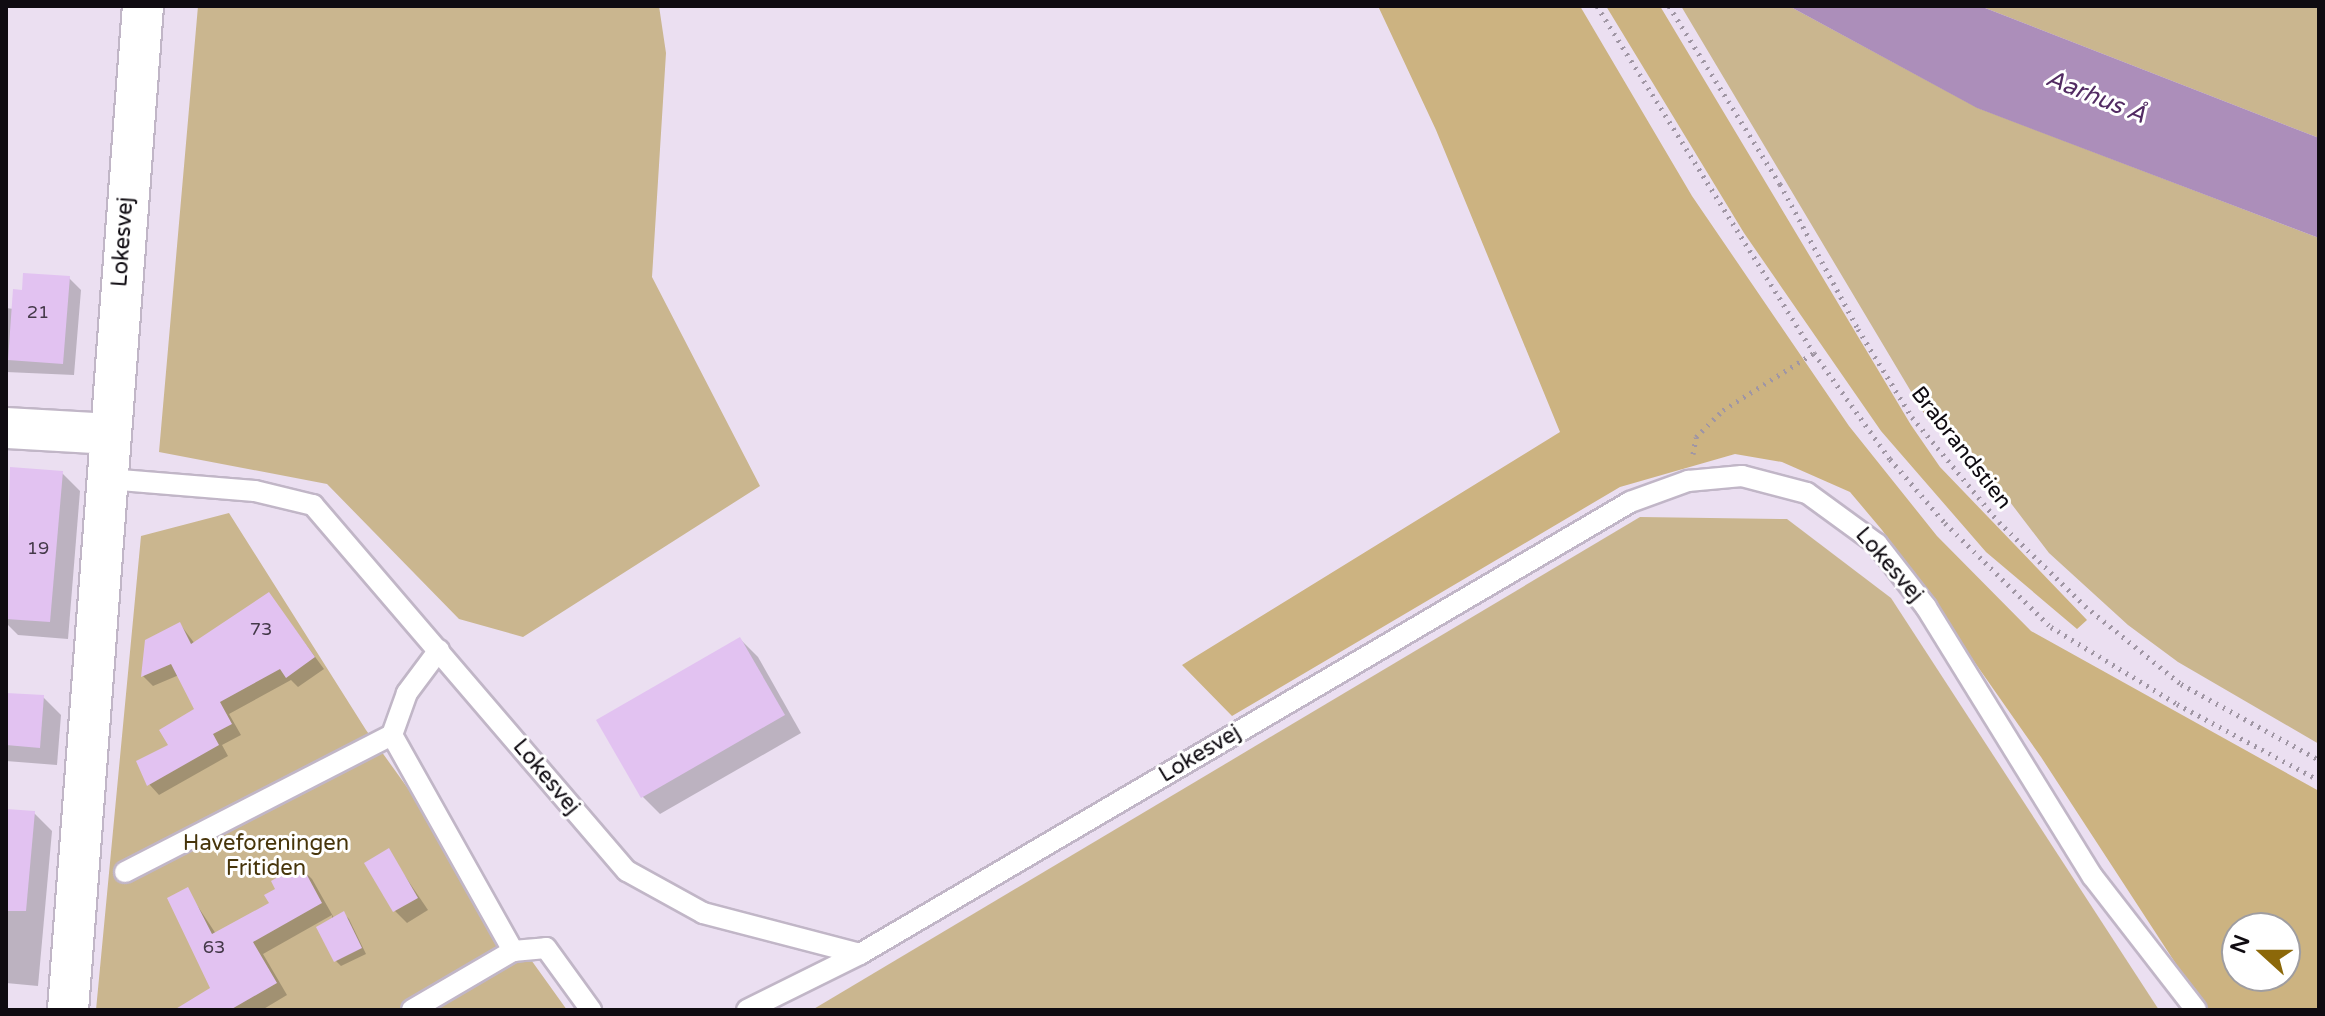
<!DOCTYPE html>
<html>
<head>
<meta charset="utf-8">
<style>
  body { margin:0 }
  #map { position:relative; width:2325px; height:1016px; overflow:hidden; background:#ebdff1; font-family:"Varela Round",sans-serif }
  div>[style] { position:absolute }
  .green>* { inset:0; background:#cab68f }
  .forest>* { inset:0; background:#ccb381 }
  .water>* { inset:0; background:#ac8eba }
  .shadow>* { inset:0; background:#0003 }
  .building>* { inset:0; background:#e2c2f1 }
  .path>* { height:5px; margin-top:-2.5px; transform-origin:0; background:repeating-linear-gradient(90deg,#a096a4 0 2px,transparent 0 8px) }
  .roads { filter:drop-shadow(2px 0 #c1b6c7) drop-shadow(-2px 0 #c1b6c7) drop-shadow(0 2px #c1b6c7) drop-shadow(0 -2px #c1b6c7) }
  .service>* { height:20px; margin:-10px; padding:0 10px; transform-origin:10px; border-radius:10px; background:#fff }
  .minor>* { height:40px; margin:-20px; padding:0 20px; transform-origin:20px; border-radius:20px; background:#fff }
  span { translate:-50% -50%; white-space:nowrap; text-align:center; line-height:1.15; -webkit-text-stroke:6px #fff; paint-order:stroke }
  .number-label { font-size:18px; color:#443949 }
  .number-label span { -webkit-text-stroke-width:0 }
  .street-label { font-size:22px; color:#0f0b11 }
  .park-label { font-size:22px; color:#47350b }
  .water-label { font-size:24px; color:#522b63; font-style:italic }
  .frame { position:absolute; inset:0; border:8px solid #0f0b11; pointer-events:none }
  .north { position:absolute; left:2221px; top:912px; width:80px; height:80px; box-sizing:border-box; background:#fff; border:2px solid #9f9da0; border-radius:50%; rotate:291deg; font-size:22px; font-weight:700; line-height:32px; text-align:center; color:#0f0b11 }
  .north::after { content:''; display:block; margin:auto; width:28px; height:36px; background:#8c6809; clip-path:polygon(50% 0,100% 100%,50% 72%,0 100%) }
</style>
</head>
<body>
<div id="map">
  <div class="green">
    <i style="clip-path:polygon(198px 6px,659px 6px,666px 53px,652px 277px,760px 486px,523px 637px,459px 619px,327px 484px,159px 452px)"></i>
    <i style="clip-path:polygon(1681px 6px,1789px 6px,1978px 108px,2319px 238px,2319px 744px,2178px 662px,2128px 625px,2049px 553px,1958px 434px,1928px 420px)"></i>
    <i style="clip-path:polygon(1980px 6px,2319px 6px,2319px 138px)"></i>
    <i style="clip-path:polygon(229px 513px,366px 730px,567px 1010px,96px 1010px,141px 536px)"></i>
    <i style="clip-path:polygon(1640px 517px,1787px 519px,1891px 598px,2159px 1010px,812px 1010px)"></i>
  </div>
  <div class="forest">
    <i style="clip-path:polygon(evenodd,1378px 6px,1580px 6px,1692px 196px,1849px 426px,1937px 536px,2031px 631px,2319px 791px,2319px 1010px,2206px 1010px,2041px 757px,1882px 530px,1850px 492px,1782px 462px,1735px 454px,1620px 487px,1232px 716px,1182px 665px,1560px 432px,1436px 130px,1378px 6px,2237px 928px,2285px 928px,2285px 976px,2237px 976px,2237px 928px)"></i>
    <i style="clip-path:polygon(1606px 6px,1660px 6px,1911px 425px,1940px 467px,2087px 620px,2077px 629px,1986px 552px,1881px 431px,1744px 233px)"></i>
  </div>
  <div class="water">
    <i style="clip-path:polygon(1789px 6px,1980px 6px,2319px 138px,2319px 238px,1977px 108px)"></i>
  </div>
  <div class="shadow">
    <i style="clip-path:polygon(69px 278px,81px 290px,74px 375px,6px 372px,6px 308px,14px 309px,24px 292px)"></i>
    <i style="clip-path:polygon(12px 469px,62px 473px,80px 491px,68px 639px,18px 635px,6px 623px)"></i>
    <i style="clip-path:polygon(269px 594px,324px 669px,298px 687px,291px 680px,229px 714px,241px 735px,222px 745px,228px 756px,159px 795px,149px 784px,197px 710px,179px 675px,153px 686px,143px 676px,180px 624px,195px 644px)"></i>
    <i style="clip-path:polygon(740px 639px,758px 657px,801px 733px,660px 814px,642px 796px)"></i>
    <i style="clip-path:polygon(6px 695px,43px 697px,61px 715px,57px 765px,6px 761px)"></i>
    <i style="clip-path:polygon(6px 811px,34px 813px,52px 831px,38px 986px,6px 983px)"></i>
    <i style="clip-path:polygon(388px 851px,428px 910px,407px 923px,395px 911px)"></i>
    <i style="clip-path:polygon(300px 867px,312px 879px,334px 918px,343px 913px,349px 919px,366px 954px,341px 966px,336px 961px,332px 915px,263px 954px,287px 995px,262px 1010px,178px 1010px,213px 989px,187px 890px,216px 934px,272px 904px,277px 890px)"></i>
  </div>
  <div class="building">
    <i style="clip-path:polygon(23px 273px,70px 276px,63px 364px,8px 360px,13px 289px,22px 290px)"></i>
    <i style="clip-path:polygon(10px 467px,63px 471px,50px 622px,6px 619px)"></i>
    <i style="clip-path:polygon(269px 592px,315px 657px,286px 678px,280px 669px,220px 702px,232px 724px,213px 734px,219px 745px,147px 786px,136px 761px,168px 745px,159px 730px,194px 709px,171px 664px,141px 677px,145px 640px,180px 622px,191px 644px)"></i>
    <i style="clip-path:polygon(740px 637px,785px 715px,641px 798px,596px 720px)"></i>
    <i style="clip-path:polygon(6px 693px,44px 695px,40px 748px,6px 745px)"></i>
    <i style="clip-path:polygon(6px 809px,35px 811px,26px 911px,6px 911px)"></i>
    <i style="clip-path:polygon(389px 848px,418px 898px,393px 912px,364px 863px)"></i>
    <i style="clip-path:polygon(301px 864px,322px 903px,253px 942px,277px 983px,230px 1010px,174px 1010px,210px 988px,167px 898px,188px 887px,212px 934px,269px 903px,264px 895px,275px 889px,271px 881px)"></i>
    <i style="clip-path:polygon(344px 911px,362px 948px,334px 962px,316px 927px)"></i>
  </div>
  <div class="path">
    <i style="left:1597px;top:6px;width:409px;rotate:58deg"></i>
    <i style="left:1814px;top:353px;width:130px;rotate:54.4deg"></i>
    <i style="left:1890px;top:459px;width:84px;rotate:49.3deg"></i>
    <i style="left:1945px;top:523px;width:148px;rotate:44.5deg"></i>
    <i style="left:2051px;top:627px;width:148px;rotate:31.4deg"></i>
    <i style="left:2177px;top:704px;width:161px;rotate:28.2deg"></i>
    <i style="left:1669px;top:6px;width:210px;rotate:58.1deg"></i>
    <i style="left:1780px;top:184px;width:165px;rotate:61.7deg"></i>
    <i style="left:1858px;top:329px;width:103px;rotate:58.5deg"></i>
    <i style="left:1912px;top:417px;width:136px;rotate:50.4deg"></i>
    <i style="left:1999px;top:522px;width:120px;rotate:44.3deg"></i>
    <i style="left:2085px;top:606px;width:124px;rotate:39.1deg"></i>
    <i style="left:2181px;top:684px;width:158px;rotate:28.8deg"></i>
    <i style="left:1693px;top:454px;width:17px;rotate:-80deg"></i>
    <i style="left:1696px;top:437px;width:38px;rotate:-45deg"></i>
    <i style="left:1723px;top:410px;width:107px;rotate:-32.1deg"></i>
  </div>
  <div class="roads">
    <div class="service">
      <i style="left:108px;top:479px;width:147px;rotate:4.7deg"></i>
      <i style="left:255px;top:491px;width:60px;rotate:13.6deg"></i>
      <i style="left:313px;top:505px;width:482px;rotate:49.4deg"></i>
      <i style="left:627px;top:871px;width:87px;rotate:28.9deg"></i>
      <i style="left:703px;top:913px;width:162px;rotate:14.6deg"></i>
      <i style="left:439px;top:650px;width:54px;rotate:126.7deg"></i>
      <i style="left:407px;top:693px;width:45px;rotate:109.7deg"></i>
      <i style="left:392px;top:735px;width:248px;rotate:60.7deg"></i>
      <i style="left:513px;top:951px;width:33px;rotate:-5deg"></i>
      <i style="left:546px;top:948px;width:77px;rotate:54deg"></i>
      <i style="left:125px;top:872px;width:300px;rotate:-27.2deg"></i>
      <i style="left:412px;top:1010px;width:117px;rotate:-30.3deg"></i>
      <i style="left:747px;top:1010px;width:126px;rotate:-26.4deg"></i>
      <i style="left:860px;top:954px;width:893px;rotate:-30.41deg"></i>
      <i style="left:1630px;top:502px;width:62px;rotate:-19.9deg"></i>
      <i style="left:1688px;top:481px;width:54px;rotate:-5.3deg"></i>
      <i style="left:1742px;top:476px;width:67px;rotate:14.7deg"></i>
      <i style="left:1807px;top:493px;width:87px;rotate:36.1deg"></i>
      <i style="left:1877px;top:544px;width:80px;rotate:52.1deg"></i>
      <i style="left:1926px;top:607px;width:317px;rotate:58.3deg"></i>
      <i style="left:2093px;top:877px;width:168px;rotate:52.2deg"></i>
    </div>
    <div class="minor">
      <i style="left:6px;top:428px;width:103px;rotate:3.3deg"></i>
      <i style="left:68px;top:1010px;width:1007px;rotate:-85.73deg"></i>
    </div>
  </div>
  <div class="number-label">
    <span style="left:38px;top:312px">21</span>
    <span style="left:38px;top:548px">19</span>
    <span style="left:261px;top:629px">73</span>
    <span style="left:214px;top:947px">63</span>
  </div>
  <div class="street-label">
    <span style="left:123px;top:242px;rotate:-86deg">Lokesvej</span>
    <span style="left:1961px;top:448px;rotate:52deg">Brabrandstien</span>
    <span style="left:1889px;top:565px;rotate:49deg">Lokesvej</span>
    <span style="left:1200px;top:754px;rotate:-31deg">Lokesvej</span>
    <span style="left:546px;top:777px;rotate:50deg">Lokesvej</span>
  </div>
  <div class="park-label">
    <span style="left:266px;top:856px">Haveforeningen<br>Fritiden</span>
  </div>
  <div class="water-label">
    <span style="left:2096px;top:97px;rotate:22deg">Aarhus Å</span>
  </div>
  <div class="frame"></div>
  <div class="north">N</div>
</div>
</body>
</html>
